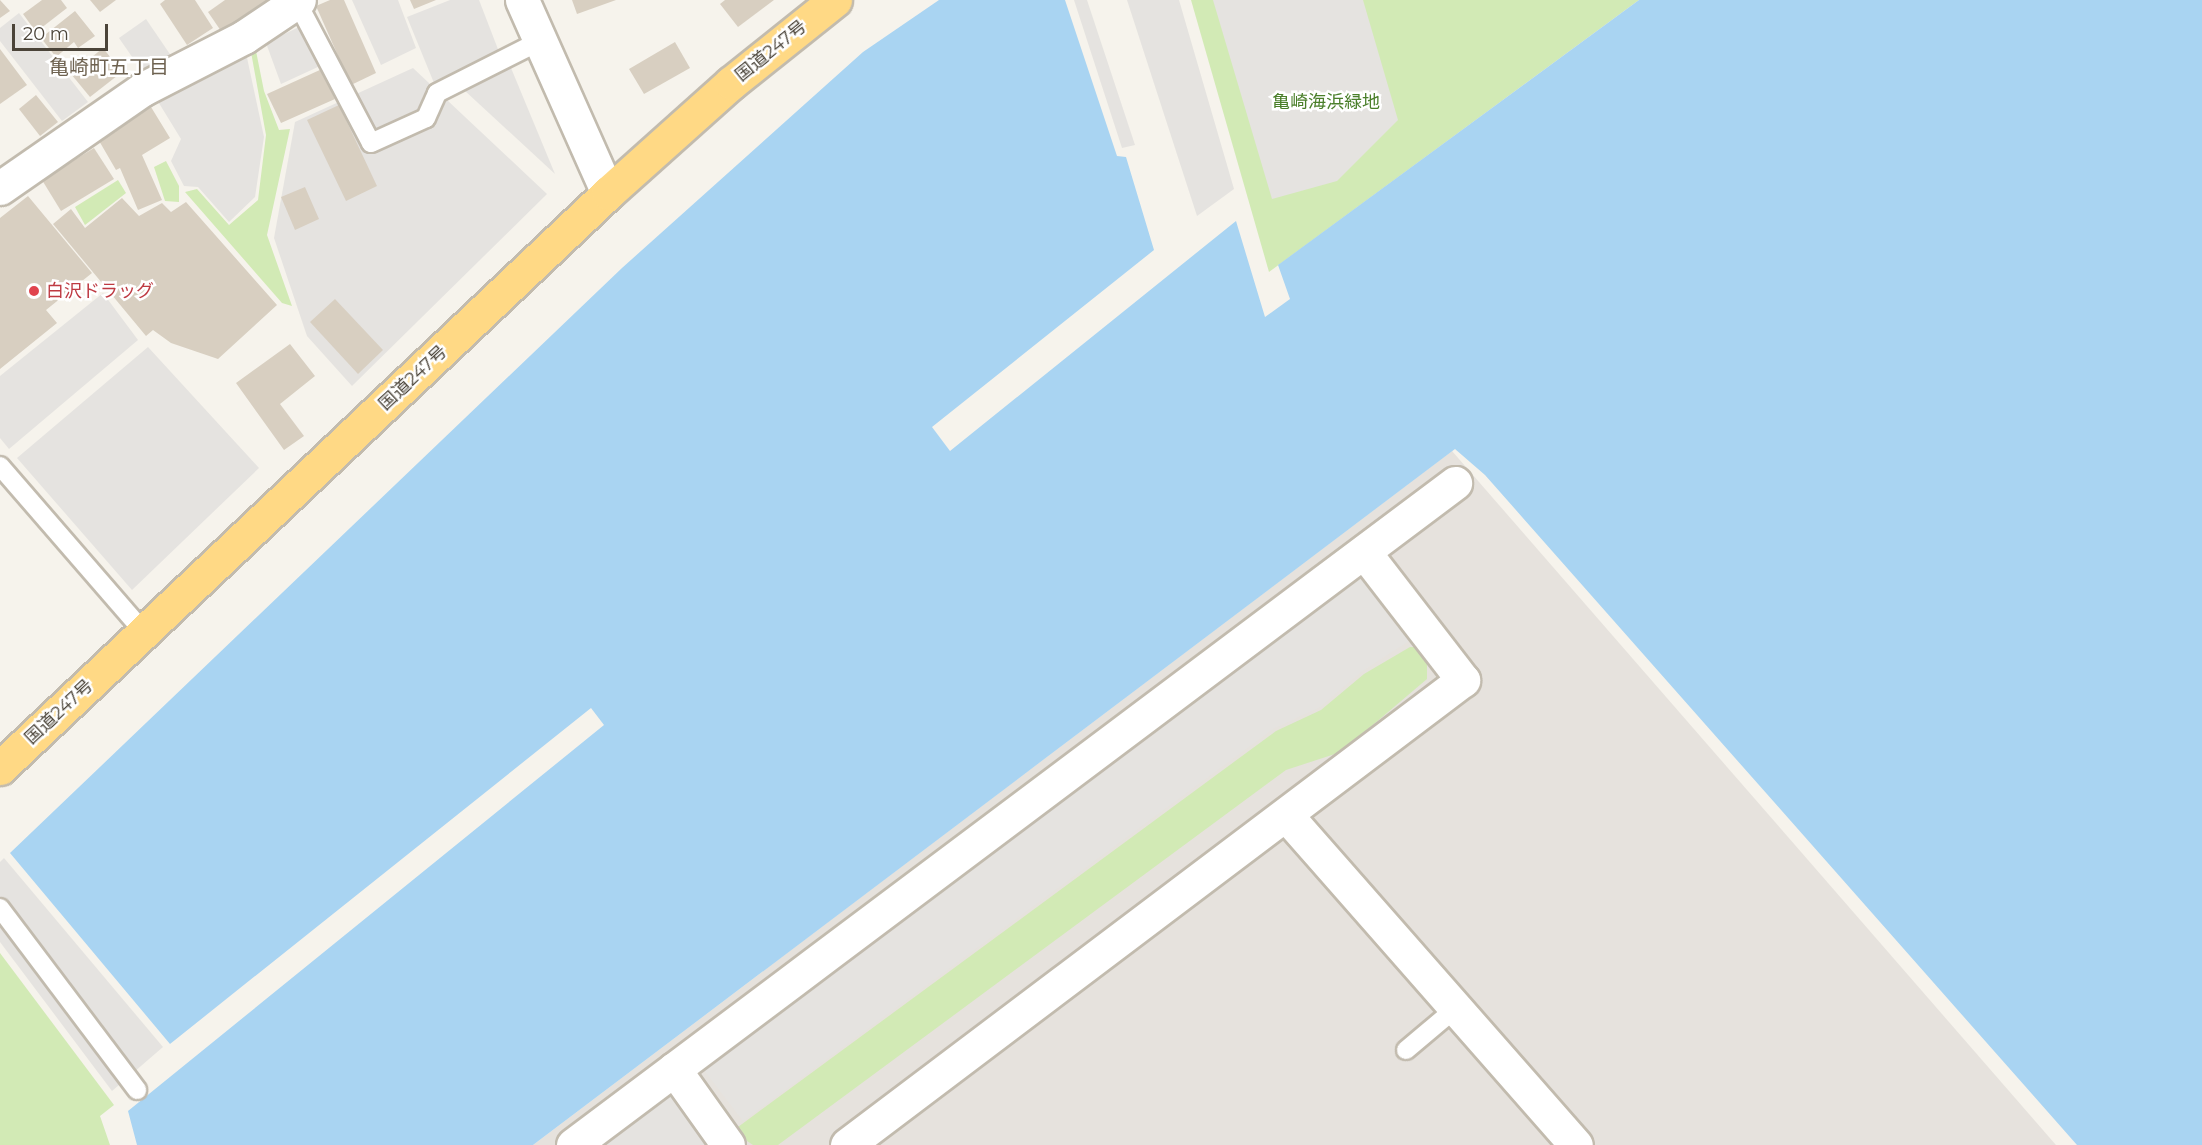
<!DOCTYPE html>
<html>
<head>
<meta charset="utf-8">
<style>
  body { margin:0 }
  #map { position:relative; width:2202px; height:1145px; overflow:hidden; background:#f6f3ec; font-family:Montserrat,"Noto Sans JP",sans-serif }
  div>[style] { position:absolute }
  .industrial>* { inset:0; background:#e6e2dd }
  .green>* { inset:0; background:#d2eab5 }
  .parking>* { inset:0; background:#e5e3e0 }
  .water>* { inset:0; background:#a9d4f2 }
  .building>* { inset:0; background:#d8cfc1 }
  .roads { filter:drop-shadow(2px 0 #c2bbae) drop-shadow(-2px 0 #c2bbae) drop-shadow(0 2px #c2bbae) drop-shadow(0 -2px #c2bbae) }
  .service>* { height:18px; margin:-9px; padding:0 9px; transform-origin:9px; border-radius:9px; background:#fff }
  .minor>* { height:33px; margin:-16.5px; padding:0 16.5px; transform-origin:16.5px; border-radius:16.5px; background:#fff }
  .tertiary>* { height:33px; margin:-16.5px; padding:0 16.5px; transform-origin:16.5px; border-radius:16.5px; background:#fff }
  .trunk>* { height:33px; margin:-16.5px; padding:0 16.5px; transform-origin:16.5px; border-radius:16.5px; background:#ffd985 }
  .dots>* { width:16px; height:16px; translate:-50% -50%; box-sizing:border-box; border:3px solid #fff; border-radius:50% }
  span { translate:-50% -50%; white-space:nowrap; text-align:center; line-height:1.15; -webkit-text-stroke:5px #fff; paint-order:stroke }
  .street-label { font-size:18px; color:#4b4439 }
  .park-label { font-size:18px; color:#4a7f2a }
  .health-label { font-size:18px; color:#be3a42 }
  .left { translate:0 -50%; text-align:left }
  .neighbourhood-label { font-size:20px; color:#6e6250 }
  .scale { position:absolute; left:12px; top:24px; width:96px; height:27px; box-sizing:border-box; border:3px solid #4b4439; border-top:0; padding-left:8px; font-size:18px; line-height:21px; white-space:nowrap; color:#4b4439; -webkit-text-stroke:4px #fff; paint-order:stroke }
</style>
</head>
<body>
<div id="map">
  <div class="industrial">
    <i style="clip-path:polygon(1452px 451px,2056px 1145px,533px 1145px)"></i>
  </div>
  <div class="green">
    <i style="clip-path:polygon(1191px 0,1639px 0,1269px 272px)"></i>
    <i style="clip-path:polygon(256px 51px,264px 91px,279px 130px,290px 129px,267px 235px,292px 306px,282px 303px,185px 192px,197px 189px,229px 225px,258px 200px,266px 135px,251px 52px)"></i>
    <i style="clip-path:polygon(166px 161px,179px 186px,179px 202px,165px 201px,154px 167px)"></i>
    <i style="clip-path:polygon(118px 180px,126px 193px,85px 225px,75px 207px)"></i>
    <i style="clip-path:polygon(1410px 647px,1416px 647px,1427px 659px,1427px 679px,1341px 752px,1286px 770px,778px 1145px,753px 1145px,747px 1141px,738px 1127px,1276px 731px,1321px 710px,1364px 674px)"></i>
    <i style="clip-path:polygon(0 953px,114px 1105px,100px 1116px,110px 1145px,0 1145px)"></i>
  </div>
  <div class="parking">
    <i style="clip-path:polygon(352px 0,398px 0,416px 48px,381px 65px)"></i>
    <i style="clip-path:polygon(450px 0,479px 0,501px 57px,434px 83px,407px 17px)"></i>
    <i style="clip-path:polygon(1074px 0,1087px 0,1135px 145px,1122px 148px)"></i>
    <i style="clip-path:polygon(1127px 0,1179px 0,1234px 189px,1197px 216px)"></i>
    <i style="clip-path:polygon(1213px 0,1363px 0,1398px 120px,1337px 181px,1272px 199px)"></i>
    <i style="clip-path:polygon(19px 13px,88px 102px,62px 121px,0 41px,0 28px)"></i>
    <i style="clip-path:polygon(146px 19px,176px 63px,148px 80px,119px 38px)"></i>
    <i style="clip-path:polygon(301px 26px,320px 66px,281px 84px,266px 43px)"></i>
    <i style="clip-path:polygon(246px 53px,264px 137px,255px 197px,229px 222px,198px 187px,184px 186px,171px 161px,181px 139px,154px 95px)"></i>
    <i style="clip-path:polygon(413px 68px,547px 194px,352px 386px,307px 336px,274px 238px,295px 122px)"></i>
    <i style="clip-path:polygon(511px 68px,555px 174px,464px 90px)"></i>
    <i style="clip-path:polygon(103px 293px,138px 340px,9px 449px,0 438px,0 376px)"></i>
    <i style="clip-path:polygon(148px 347px,259px 468px,132px 590px,17px 458px)"></i>
    <i style="clip-path:polygon(1359px 576px,1409px 641px,1361px 672px,1320px 707px,1273px 729px,743px 1121px,700px 1065px)"></i>
    <i style="clip-path:polygon(4px 858px,163px 1047px,112px 1091px,0 942px,0 862px)"></i>
    <i style="clip-path:polygon(664px 1087px,710px 1145px,587px 1145px)"></i>
  </div>
  <div class="water">
    <i style="clip-path:polygon(939px 0,1065px 0,1117px 156px,1126px 157px,1154px 250px,932px 427px,950px 451px,1236px 221px,1265px 317px,1290px 299px,1278px 265px,1639px 0,2202px 0,2202px 1145px,2077px 1145px,1485px 475px,1455px 449px,533px 1145px,137px 1145px,128px 1111px,604px 725px,591px 708px,170px 1044px,10px 853px,622px 268px,863px 52px)"></i>
  </div>
  <div class="building">
    <i style="clip-path:polygon(0 0,10px 11px,0 18px)"></i>
    <i style="clip-path:polygon(42px 0,61px 0,67px 8px,36px 32px,23px 14px)"></i>
    <i style="clip-path:polygon(90px 0,116px 0,100px 12px)"></i>
    <i style="clip-path:polygon(165px 0,195px 0,213px 28px,187px 45px,160px 4px)"></i>
    <i style="clip-path:polygon(225px 0,268px 0,221px 31px,208px 12px)"></i>
    <i style="clip-path:polygon(330px 0,344px 0,376px 73px,351px 85px,316px 6px)"></i>
    <i style="clip-path:polygon(410px 0,436px 0,414px 9px)"></i>
    <i style="clip-path:polygon(572px 0,616px 0,577px 14px)"></i>
    <i style="clip-path:polygon(725px 0,774px 0,738px 27px,720px 4px)"></i>
    <i style="clip-path:polygon(75px 11px,95px 36px,78px 48px,74px 42px,56px 57px,41px 38px)"></i>
    <i style="clip-path:polygon(675px 42px,690px 68px,644px 94px,629px 69px)"></i>
    <i style="clip-path:polygon(103px 48px,122px 72px,90px 97px,71px 74px)"></i>
    <i style="clip-path:polygon(0 49px,27px 85px,0 104px)"></i>
    <i style="clip-path:polygon(322px 69px,335px 99px,281px 123px,267px 94px)"></i>
    <i style="clip-path:polygon(36px 95px,58px 122px,40px 136px,19px 109px)"></i>
    <i style="clip-path:polygon(339px 105px,377px 186px,346px 201px,307px 120px)"></i>
    <i style="clip-path:polygon(151px 107px,170px 138px,142px 155px,162px 200px,138px 210px,120px 168px,116px 170px,98px 139px)"></i>
    <i style="clip-path:polygon(94px 148px,114px 179px,61px 211px,42px 180px)"></i>
    <i style="clip-path:polygon(305px 187px,319px 219px,295px 230px,281px 197px)"></i>
    <i style="clip-path:polygon(28px 196px,92px 273px,46px 310px,57px 323px,0 369px,0 218px)"></i>
    <i style="clip-path:polygon(122px 198px,139px 216px,162px 203px,171px 212px,186px 202px,277px 305px,218px 359px,171px 343px,153px 330px,146px 336px,53px 224px,71px 209px,85px 228px)"></i>
    <i style="clip-path:polygon(335px 299px,383px 350px,358px 374px,310px 322px)"></i>
    <i style="clip-path:polygon(290px 344px,315px 376px,280px 404px,304px 436px,284px 450px,236px 383px)"></i>
  </div>
  <div class="roads">
    <div class="service">
      <i style="left:297px;top:2px;width:159px;rotate:62.3deg"></i>
      <i style="left:371px;top:143px;width:60px;rotate:-24.4deg"></i>
      <i style="left:426px;top:118px;width:27px;rotate:-66deg"></i>
      <i style="left:437px;top:93px;width:115px;rotate:-26.8deg"></i>
      <i style="left:0;top:466px;width:220px;rotate:49.1deg"></i>
      <i style="left:0;top:908px;width:228px;rotate:53deg"></i>
      <i style="left:1406px;top:1050px;width:65px;rotate:-40deg"></i>
    </div>
    <div class="minor">
      <i style="left:0;top:188px;width:174px;rotate:-34.7deg"></i>
      <i style="left:143px;top:89px;width:114px;rotate:-27.2deg"></i>
      <i style="left:244px;top:37px;width:66px;rotate:-33.9deg"></i>
      <i style="left:1364px;top:552px;width:162px;rotate:52.3deg"></i>
      <i style="left:674px;top:1069px;width:93px;rotate:54.6deg"></i>
      <i style="left:573px;top:1145px;width:1103px;rotate:-36.89deg"></i>
    </div>
    <div class="tertiary">
      <i style="left:522px;top:0;width:211px;rotate:66deg"></i>
      <i style="left:1286px;top:815px;width:439px;rotate:48.7deg"></i>
      <i style="left:847px;top:1145px;width:772px;rotate:-37.05deg"></i>
    </div>
    <div class="trunk">
      <i style="left:0;top:768px;width:837px;rotate:-43.4deg"></i>
      <i style="left:608px;top:193px;width:165px;rotate:-41.8deg"></i>
      <i style="left:731px;top:83px;width:133px;rotate:-38.6deg"></i>
    </div>
  </div>
  <div class="dots">
    <i style="left:34px;top:291px;background:#e0444e"></i>
  </div>
  <div class="street-label">
    <span style="left:771px;top:51px;rotate:-39deg">国道247号</span>
    <span style="left:413px;top:378px;rotate:-43deg">国道247号</span>
    <span style="left:59px;top:712px;rotate:-43deg">国道247号</span>
  </div>
  <div class="park-label">
    <span style="left:1326px;top:102px">亀崎海浜緑地</span>
  </div>
  <div class="health-label">
    <span class="left" style="left:46px;top:291px">白沢ドラッグ</span>
  </div>
  <div class="neighbourhood-label">
    <span style="left:109px;top:67px">亀崎町五丁目</span>
  </div>
  <div class="scale">20 m</div>
</div>
</body>
</html>
